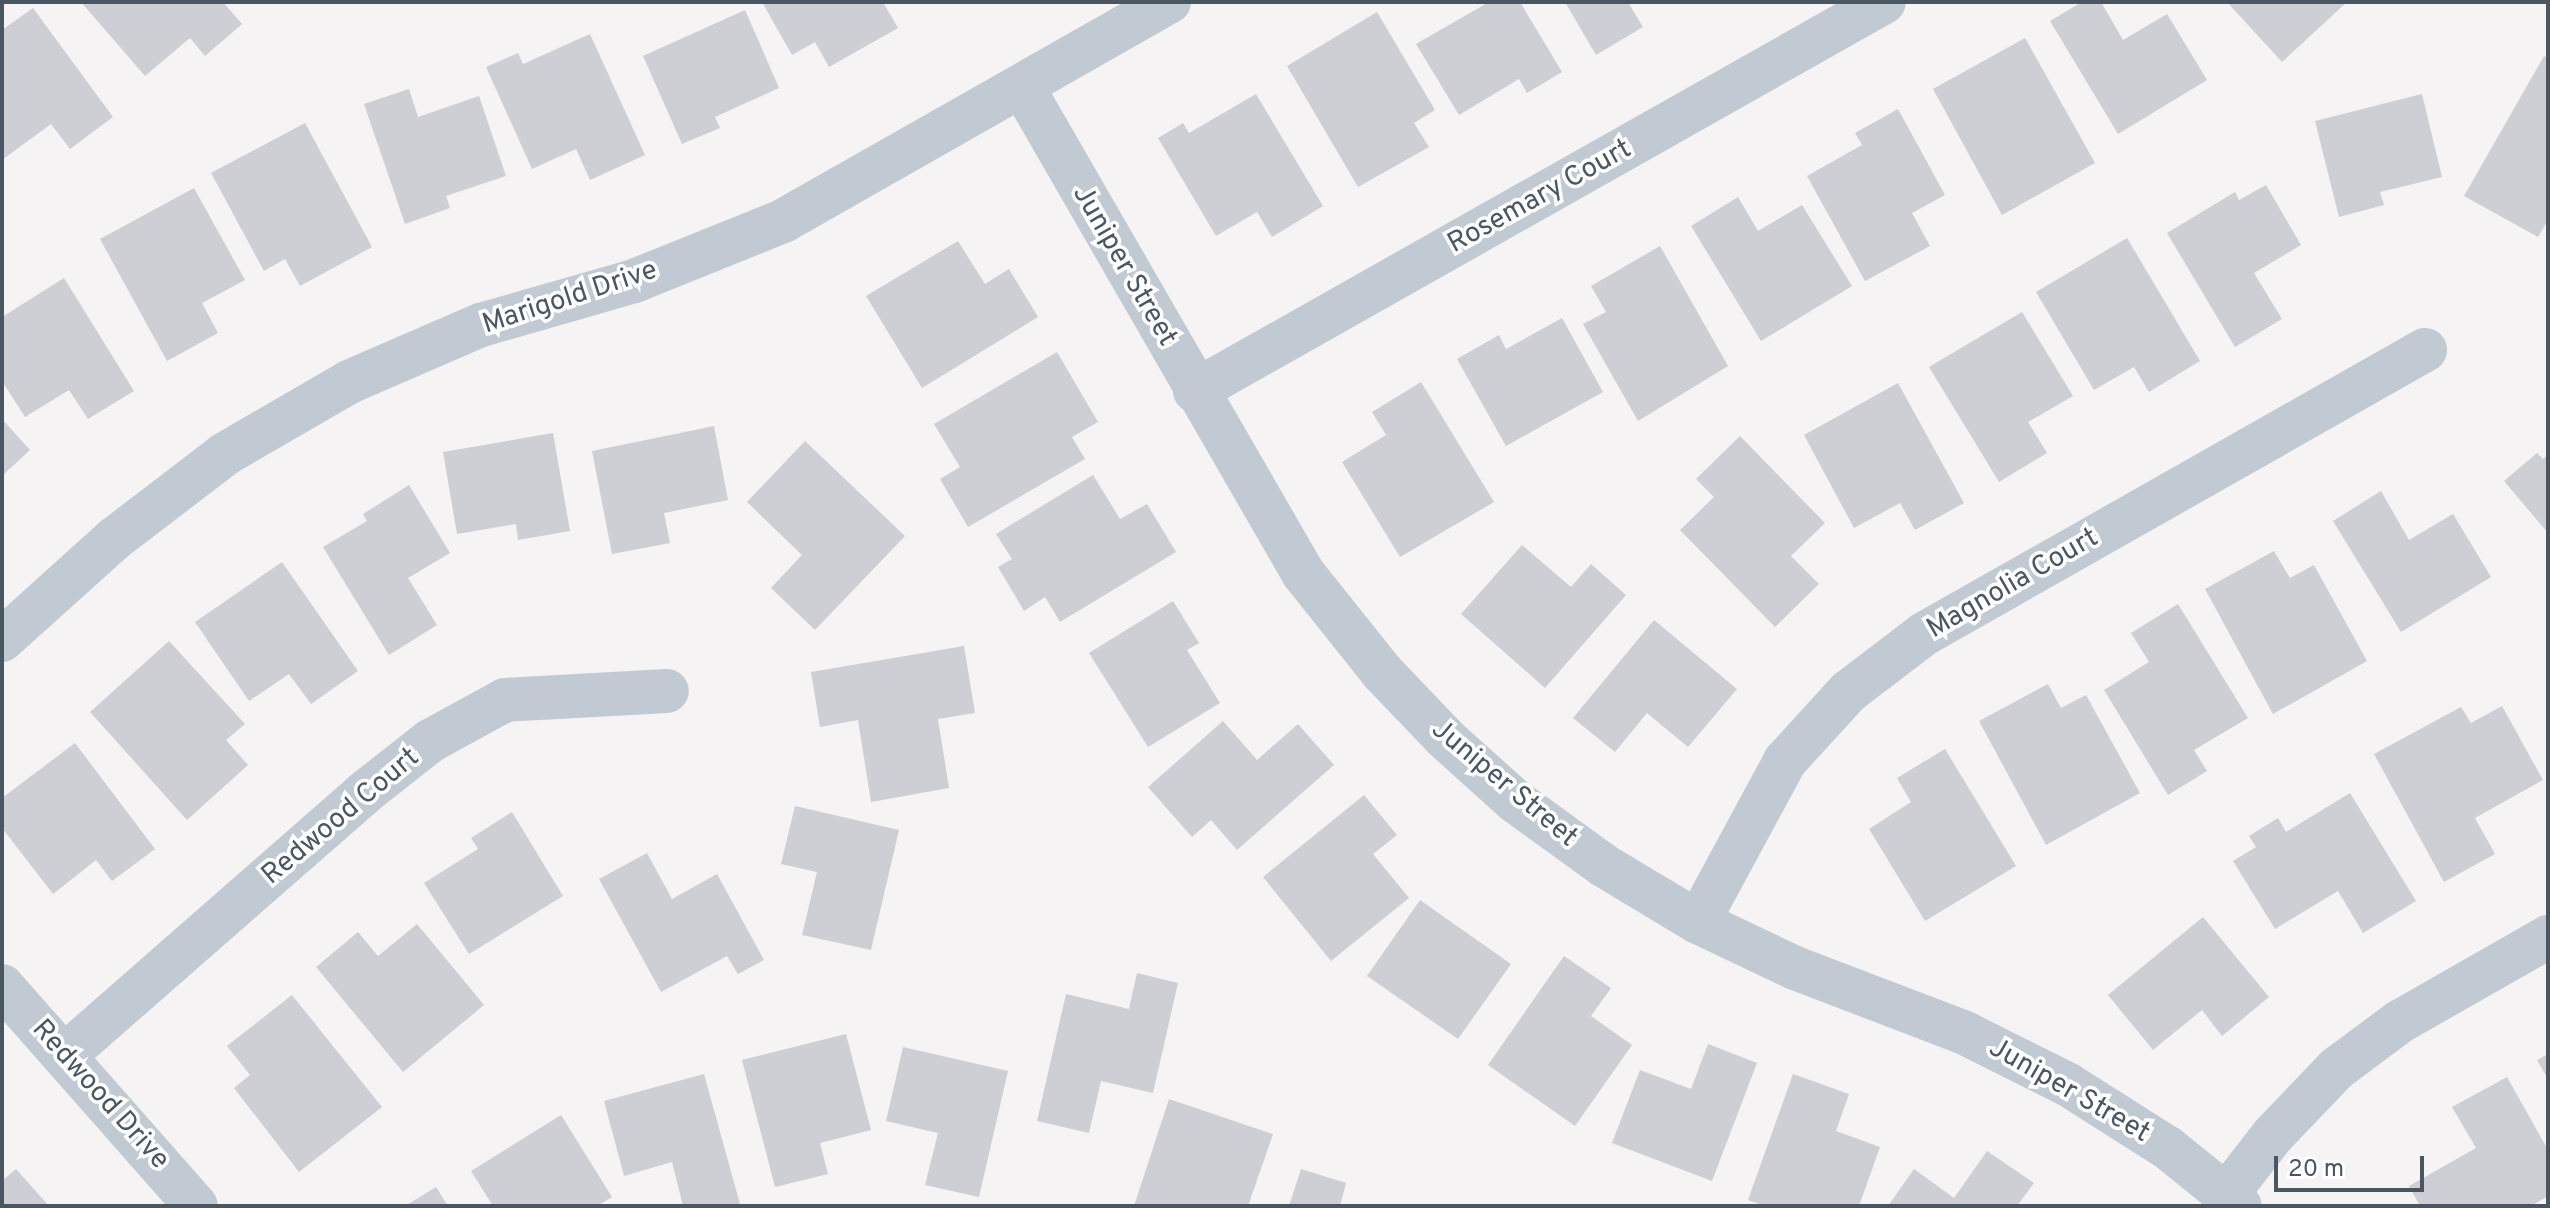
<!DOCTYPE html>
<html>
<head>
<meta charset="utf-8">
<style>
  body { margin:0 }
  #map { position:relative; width:2550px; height:1208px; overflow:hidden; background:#f5f3f3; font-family:Overpass,sans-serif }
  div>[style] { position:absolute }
  .building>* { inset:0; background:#cdcfd5 }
  .minor>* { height:44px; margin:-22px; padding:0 22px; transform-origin:22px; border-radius:22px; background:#c1cad2 }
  span { translate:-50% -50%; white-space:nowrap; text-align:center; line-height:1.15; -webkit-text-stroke:7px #fff; paint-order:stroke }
  .street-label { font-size:28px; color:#4a5661 }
  .frame { position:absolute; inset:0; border:4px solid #4a5661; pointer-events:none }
  .scale { position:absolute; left:2274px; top:1156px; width:150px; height:36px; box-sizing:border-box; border:4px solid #4a5661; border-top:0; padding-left:10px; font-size:24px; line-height:28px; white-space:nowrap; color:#4a5661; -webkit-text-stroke:6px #fff; paint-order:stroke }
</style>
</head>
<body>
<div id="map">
  <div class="building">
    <i style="clip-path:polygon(81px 2px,223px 2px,242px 24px,205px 56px,190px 38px,145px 76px)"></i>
    <i style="clip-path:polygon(762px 2px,883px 2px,898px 28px,829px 67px,815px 42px,792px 55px)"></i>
    <i style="clip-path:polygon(1489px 2px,1520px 2px,1562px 72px,1527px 93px,1519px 79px,1459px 115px,1416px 44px)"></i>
    <i style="clip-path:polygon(1565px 2px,1628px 2px,1643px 27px,1596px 55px)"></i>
    <i style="clip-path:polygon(2082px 2px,2101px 2px,2123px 40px,2167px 14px,2207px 80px,2118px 134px,2050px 21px)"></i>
    <i style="clip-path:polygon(2227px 2px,2347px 2px,2282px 62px)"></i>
    <i style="clip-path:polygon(33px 8px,113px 117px,70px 149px,51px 124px,2px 160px,2px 30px)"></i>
    <i style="clip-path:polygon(745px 10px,779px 88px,715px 117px,720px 128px,682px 144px,643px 56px)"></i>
    <i style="clip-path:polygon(1377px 12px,1435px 110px,1414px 123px,1429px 147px,1358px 187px,1287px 66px)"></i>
    <i style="clip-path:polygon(590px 34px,645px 155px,590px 180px,576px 149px,532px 169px,486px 67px,518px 53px,523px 64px)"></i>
    <i style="clip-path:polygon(2025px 38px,2095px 163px,2002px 215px,1933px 89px)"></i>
    <i style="clip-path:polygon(2544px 56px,2548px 58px,2548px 220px,2538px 237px,2464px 196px)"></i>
    <i style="clip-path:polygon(409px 89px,418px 117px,479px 96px,506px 176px,446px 196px,450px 208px,405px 224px,364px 104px)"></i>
    <i style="clip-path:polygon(1256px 94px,1323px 206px,1272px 237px,1257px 212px,1216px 236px,1158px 138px,1183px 123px,1189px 133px)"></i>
    <i style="clip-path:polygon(2422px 94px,2442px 177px,2380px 192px,2384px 205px,2339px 217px,2315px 121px)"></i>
    <i style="clip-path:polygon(1898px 109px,1945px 195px,1912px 213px,1930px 246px,1865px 281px,1807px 176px,1862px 145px,1855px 133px)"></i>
    <i style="clip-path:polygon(305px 123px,372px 247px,300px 286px,285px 259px,264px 271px,211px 173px)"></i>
    <i style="clip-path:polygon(2266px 185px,2301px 245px,2254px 273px,2282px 319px,2235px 347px,2167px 233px,2235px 192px,2239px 200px)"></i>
    <i style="clip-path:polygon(194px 188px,245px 280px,202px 303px,218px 333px,167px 361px,100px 239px)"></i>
    <i style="clip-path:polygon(1738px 197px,1758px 231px,1802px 205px,1852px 286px,1761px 341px,1691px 226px)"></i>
    <i style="clip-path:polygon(2127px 238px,2200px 361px,2149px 392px,2134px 367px,2094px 390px,2036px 292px)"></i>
    <i style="clip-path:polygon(958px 241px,985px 284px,1009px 269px,1038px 317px,922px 388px,866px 296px)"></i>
    <i style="clip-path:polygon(1660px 246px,1728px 366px,1638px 421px,1583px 324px,1606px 312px,1591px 286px)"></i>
    <i style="clip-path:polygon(64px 278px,134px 391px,88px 419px,69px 390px,25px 417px,2px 381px,2px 317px)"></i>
    <i style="clip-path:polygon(2022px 312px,2073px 396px,2028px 422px,2047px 453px,1999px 482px,1929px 367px)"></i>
    <i style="clip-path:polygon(1562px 318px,1603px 392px,1506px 446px,1457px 359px,1499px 335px,1506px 349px)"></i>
    <i style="clip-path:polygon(1057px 352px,1098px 422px,1072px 437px,1085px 459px,968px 527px,940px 479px,960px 467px,934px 424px)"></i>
    <i style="clip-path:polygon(1421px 382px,1494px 502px,1400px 557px,1342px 462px,1386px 435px,1372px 412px)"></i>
    <i style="clip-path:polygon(1898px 383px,1964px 503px,1915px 530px,1900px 503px,1854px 528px,1804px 435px)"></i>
    <i style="clip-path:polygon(2px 419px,30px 450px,2px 476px)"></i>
    <i style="clip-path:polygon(714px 426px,728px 500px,664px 513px,670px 543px,612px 554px,592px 451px)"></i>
    <i style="clip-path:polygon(553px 433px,570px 531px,518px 540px,516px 524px,457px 534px,443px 452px)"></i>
    <i style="clip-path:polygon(1740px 436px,1825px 523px,1791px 556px,1819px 584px,1775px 627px,1680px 530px,1714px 497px,1696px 479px)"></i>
    <i style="clip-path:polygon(805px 441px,905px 536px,815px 630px,771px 588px,802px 555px,747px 502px)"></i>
    <i style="clip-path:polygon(2537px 453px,2543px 459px,2548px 455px,2548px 533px,2504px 481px)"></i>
    <i style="clip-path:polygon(1093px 475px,1120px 519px,1147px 504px,1176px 552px,1060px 622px,1045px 597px,1024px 611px,998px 567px,1012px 559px,996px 534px)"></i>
    <i style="clip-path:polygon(409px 485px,450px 553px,408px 578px,437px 625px,389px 655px,323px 547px,367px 521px,363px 514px)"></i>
    <i style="clip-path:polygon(2381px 491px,2409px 540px,2453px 514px,2491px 577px,2401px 632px,2333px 521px)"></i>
    <i style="clip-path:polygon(1522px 545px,1571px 587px,1591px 564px,1626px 595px,1545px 688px,1461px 614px)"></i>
    <i style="clip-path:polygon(2274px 551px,2290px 578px,2314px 565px,2367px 661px,2273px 714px,2205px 589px)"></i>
    <i style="clip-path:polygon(282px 562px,358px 671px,311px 704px,289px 674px,249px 701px,195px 622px)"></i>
    <i style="clip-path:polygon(1173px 601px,1199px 643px,1187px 650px,1220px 703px,1148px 747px,1089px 653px)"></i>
    <i style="clip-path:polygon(2178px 604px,2248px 718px,2194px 750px,2207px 771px,2168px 795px,2104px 690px,2149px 662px,2131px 633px)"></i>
    <i style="clip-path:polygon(1654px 620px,1737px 689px,1688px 747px,1647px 713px,1615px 752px,1573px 718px)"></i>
    <i style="clip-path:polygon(169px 641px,245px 724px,226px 740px,248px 765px,187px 820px,90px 712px)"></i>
    <i style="clip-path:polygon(964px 646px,975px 713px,938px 719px,949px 788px,871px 802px,858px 720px,820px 727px,811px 672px)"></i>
    <i style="clip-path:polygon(2048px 684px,2061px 708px,2086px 695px,2140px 793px,2046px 845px,1979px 721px)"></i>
    <i style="clip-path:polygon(2502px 706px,2543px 780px,2475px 818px,2495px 854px,2444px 882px,2374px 754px,2461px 707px,2471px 723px)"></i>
    <i style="clip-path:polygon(1223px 721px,1257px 760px,1298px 724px,1334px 765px,1237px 850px,1211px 820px,1192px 837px,1148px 787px)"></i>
    <i style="clip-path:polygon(75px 743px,155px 849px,112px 881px,96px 860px,53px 894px,2px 828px,2px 798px)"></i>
    <i style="clip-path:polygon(1945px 749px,2016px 866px,1925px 921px,1869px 829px,1911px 802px,1897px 778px)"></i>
    <i style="clip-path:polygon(2350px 793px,2416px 901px,2363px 933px,2338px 891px,2275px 929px,2233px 861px,2256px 847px,2249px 836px,2278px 818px,2286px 832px)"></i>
    <i style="clip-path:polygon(1364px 795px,1397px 835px,1373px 854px,1409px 898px,1331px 961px,1263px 877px)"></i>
    <i style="clip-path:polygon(795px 806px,899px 830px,871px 950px,802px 935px,817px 872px,781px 864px)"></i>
    <i style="clip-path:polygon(512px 812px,563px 896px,469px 954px,424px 883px,478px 849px,471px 838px)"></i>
    <i style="clip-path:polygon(647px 853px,672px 899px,717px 874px,764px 960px,738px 974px,727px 956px,661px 992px,599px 879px)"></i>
    <i style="clip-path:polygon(1420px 900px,1511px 964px,1458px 1039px,1367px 976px)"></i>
    <i style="clip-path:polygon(2203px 917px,2269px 997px,2222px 1036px,2202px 1010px,2153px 1050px,2108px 995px)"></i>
    <i style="clip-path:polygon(417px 924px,484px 1005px,403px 1072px,316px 967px,358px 932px,378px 956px)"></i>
    <i style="clip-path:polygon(1564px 956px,1611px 988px,1591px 1016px,1632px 1045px,1575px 1126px,1488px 1065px)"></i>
    <i style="clip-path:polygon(1137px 973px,1178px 983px,1153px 1093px,1101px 1081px,1089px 1133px,1037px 1121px,1066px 994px,1129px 1009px)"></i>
    <i style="clip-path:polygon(292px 995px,382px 1107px,299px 1172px,234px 1088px,250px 1075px,227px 1046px)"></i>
    <i style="clip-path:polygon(846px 1034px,871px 1130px,820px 1143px,828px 1174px,775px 1187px,742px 1060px)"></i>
    <i style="clip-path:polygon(1708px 1044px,1757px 1063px,1712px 1181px,1612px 1143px,1640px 1070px,1691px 1089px)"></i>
    <i style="clip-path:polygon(903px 1047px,1008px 1071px,979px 1197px,925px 1185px,938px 1133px,886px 1121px)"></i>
    <i style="clip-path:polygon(2548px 1054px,2548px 1079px,2537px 1060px)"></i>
    <i style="clip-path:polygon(704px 1074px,740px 1204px,731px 1206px,683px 1206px,672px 1162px,624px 1176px,604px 1101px)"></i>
    <i style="clip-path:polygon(1793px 1074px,1849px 1094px,1836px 1131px,1880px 1147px,1859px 1206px,1765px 1206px,1748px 1200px)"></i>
    <i style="clip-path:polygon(2507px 1077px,2548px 1150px,2548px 1196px,2531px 1206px,2420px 1206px,2409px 1186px,2476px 1148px,2452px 1107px)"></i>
    <i style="clip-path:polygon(1169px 1099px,1273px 1134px,1248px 1206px,1134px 1206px)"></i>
    <i style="clip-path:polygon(561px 1115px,612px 1197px,597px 1206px,493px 1206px,471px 1171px)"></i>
    <i style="clip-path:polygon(1987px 1151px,2034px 1183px,2017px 1206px,1888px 1206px,1914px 1169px,1954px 1198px)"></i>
    <i style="clip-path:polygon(16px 1169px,49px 1206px,2px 1206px,2px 1181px)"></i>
    <i style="clip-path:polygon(1301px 1169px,1346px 1183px,1340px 1206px,1289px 1206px)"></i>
    <i style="clip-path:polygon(436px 1187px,448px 1206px,405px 1206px)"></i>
  </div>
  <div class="minor">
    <i style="left:1022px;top:86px;width:562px;rotate:60.01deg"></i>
    <i style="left:1303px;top:573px;width:127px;rotate:51.4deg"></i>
    <i style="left:1382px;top:672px;width:91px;rotate:46.3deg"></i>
    <i style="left:1445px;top:738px;width:94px;rotate:42deg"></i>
    <i style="left:1515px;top:801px;width:109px;rotate:36deg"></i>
    <i style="left:1603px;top:865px;width:111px;rotate:31deg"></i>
    <i style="left:1698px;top:922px;width:107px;rotate:25.4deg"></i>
    <i style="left:1795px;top:968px;width:182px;rotate:20.9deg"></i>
    <i style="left:1965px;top:1033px;width:114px;rotate:26.6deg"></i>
    <i style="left:2067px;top:1084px;width:120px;rotate:32.4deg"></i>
    <i style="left:2168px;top:1148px;width:92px;rotate:38.9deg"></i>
    <i style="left:1195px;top:391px;width:791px;rotate:-29.45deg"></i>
    <i style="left:2px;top:640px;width:151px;rotate:-42deg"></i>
    <i style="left:114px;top:539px;width:140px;rotate:-37.4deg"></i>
    <i style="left:225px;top:454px;width:143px;rotate:-30.1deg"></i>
    <i style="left:349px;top:382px;width:144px;rotate:-23.4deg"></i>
    <i style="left:481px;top:325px;width:159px;rotate:-16deg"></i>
    <i style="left:634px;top:281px;width:161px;rotate:-21.9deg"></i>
    <i style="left:783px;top:221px;width:444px;rotate:-29.6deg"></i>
    <i style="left:1698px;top:922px;width:183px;rotate:-61.6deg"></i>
    <i style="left:1785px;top:761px;width:93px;rotate:-47.6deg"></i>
    <i style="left:1848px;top:692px;width:96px;rotate:-37.3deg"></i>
    <i style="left:1924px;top:634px;width:576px;rotate:-29.55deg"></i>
    <i style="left:2px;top:986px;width:293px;rotate:48.6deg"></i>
    <i style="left:65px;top:1055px;width:398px;rotate:-41.2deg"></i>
    <i style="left:364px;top:793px;width:84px;rotate:-38.2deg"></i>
    <i style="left:430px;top:741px;width:85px;rotate:-28.7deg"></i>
    <i style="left:505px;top:700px;width:162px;rotate:-3.2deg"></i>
    <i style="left:2227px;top:1194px;width:75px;rotate:-52.1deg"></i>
    <i style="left:2273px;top:1135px;width:91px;rotate:-46.3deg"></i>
    <i style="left:2336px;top:1069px;width:79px;rotate:-36.7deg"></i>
    <i style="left:2399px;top:1022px;width:172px;rotate:-29.7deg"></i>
  </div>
  <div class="street-label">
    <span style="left:1540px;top:197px;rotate:-29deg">Rosemary Court</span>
    <span style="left:1124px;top:266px;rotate:60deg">Juniper Street</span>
    <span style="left:570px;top:298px;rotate:-18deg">Marigold Drive</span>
    <span style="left:2013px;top:584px;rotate:-30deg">Magnolia Court</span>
    <span style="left:1504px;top:784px;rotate:40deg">Juniper Street</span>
    <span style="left:341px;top:817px;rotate:-40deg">Redwood Court</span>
    <span style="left:2069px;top:1091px;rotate:30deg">Juniper Street</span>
    <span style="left:100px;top:1095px;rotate:48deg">Redwood Drive</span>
  </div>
  <div class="frame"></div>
  <div class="scale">20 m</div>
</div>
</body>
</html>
